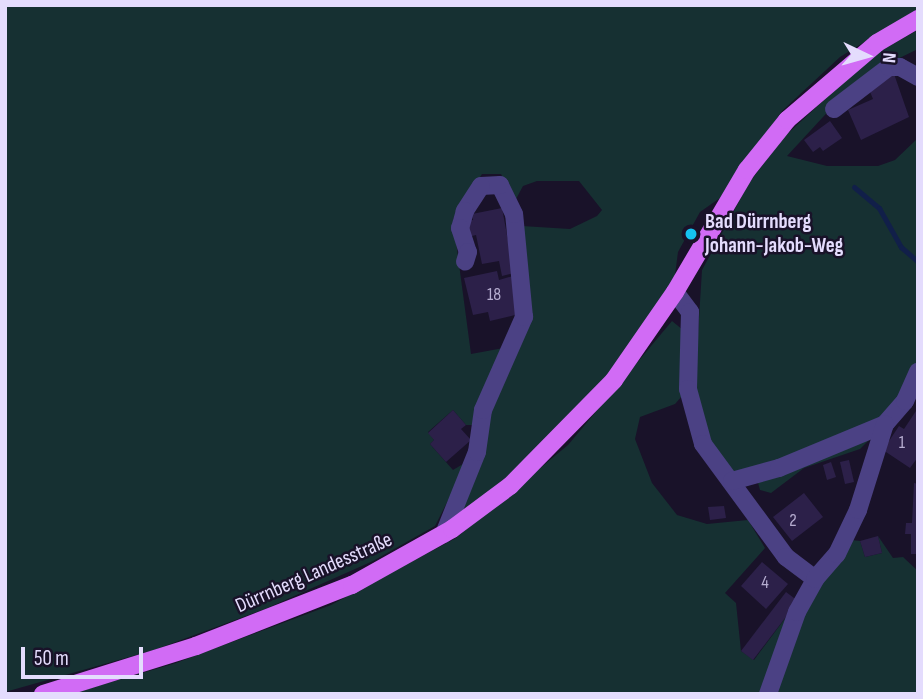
<!DOCTYPE html>
<html>
<head>
<meta charset="utf-8">
<style>
  body { margin:0 }
  #map { position:relative; width:923px; height:699px; overflow:hidden; background:#191229; font-family:"Sofia Sans Condensed",sans-serif }
  div>[style] { position:absolute }
  .green>* { inset:0; background:#163032 }
  .stream>* { height:5px; margin:-2.5px; padding:0 2.5px; transform-origin:2.5px; border-radius:2.5px; background:#111f49 }
  .building>* { inset:0; background:#2c2049 }
  .minor>* { height:18px; margin:-9px; padding:0 9px; transform-origin:9px; border-radius:9px; background:#4b4184 }
  .major>* { height:18px; margin:-9px; padding:0 9px; transform-origin:9px; border-radius:9px; background:#d16bf5 }
  .dots>* { width:19px; height:19px; translate:-50% -50%; box-sizing:border-box; border:4px solid #191229; border-radius:50% }
  span { translate:-50% -50%; white-space:nowrap; text-align:center; line-height:1.15; -webkit-text-stroke:5px #191229; paint-order:stroke }
  .number-label { font-size:18px; color:#b6add0 }
  .number-label span { -webkit-text-stroke-width:0 }
  .poi-label { font-size:21px; color:#e4dcfd; font-weight:700 }
  .left { translate:0 -50%; text-align:left }
  .street-label { font-size:21px; color:#e4dcfd }
  .frame { position:absolute; inset:0; border:7px solid #e4dcfd; pointer-events:none }
  .north { position:absolute; left:832px; top:21px; width:70px; height:70px; -webkit-text-stroke:5px #191229; paint-order:stroke; rotate:95deg; font-size:19px; font-weight:700; line-height:28px; text-align:center; color:#e4dcfd }
  .north::after { content:''; display:block; margin:auto; width:24px; height:32px; background:#e4dcfd; clip-path:polygon(50% 0,100% 100%,50% 72%,0 100%) }
  .scale { position:absolute; left:21px; top:647px; width:122px; height:32px; box-sizing:border-box; border:4px solid #e4dcfd; border-top:0; padding-left:9px; font-size:21px; line-height:24px; white-space:nowrap; color:#e4dcfd; -webkit-text-stroke:5px #191229; paint-order:stroke }
</style>
</head>
<body>
<div id="map">
  <div class="green">
    <i style="clip-path:polygon(5px 5px,918px 5px,918px 9px,840px 57px,782px 111px,720px 198px,700px 212px,678px 252px,675px 275px,664px 296px,613px 371px,537px 452px,465px 511px,460px 506px,485px 428px,519px 343px,522px 226px,570px 229px,597px 216px,602px 210px,579px 181px,537px 181px,523px 186px,515px 201px,501px 174px,482px 174px,453px 219px,471px 354px,509px 347px,475px 425px,466px 425px,453px 410px,428px 432px,434px 440px,430px 444px,453px 470px,468px 461px,435px 526px,373px 561px,265px 609px,154px 650px,5px 692px)"></i>
    <i style="clip-path:polygon(918px 30px,918px 49px,881px 67px,847px 91px,787px 156px,827px 166px,878px 166px,895px 160px,918px 138px,918px 391px,860px 449px,804px 468px,771px 493px,760px 490px,755px 472px,731px 472px,710px 441px,694px 398px,702px 270px,749px 183px,785px 136px,872px 56px)"></i>
    <i style="clip-path:polygon(672px 321px,683px 330px,682px 396px,675px 404px,640px 417px,635px 439px,652px 483px,677px 515px,707px 524px,748px 520px,765px 548px,725px 593px,736px 603px,741px 651px,754px 660px,798px 601px,762px 694px,71px 694px,176px 663px,331px 605px,456px 538px,568px 445px)"></i>
    <i style="clip-path:polygon(878px 536px,893px 558px,903px 557px,918px 571px,918px 694px,774px 694px,807px 603px,851px 540px,860px 541px,865px 557px,882px 553px)"></i>
  </div>
  <div class="stream">
    <i style="left:854px;top:187px;width:33px;rotate:40deg"></i>
    <i style="left:879px;top:208px;width:45px;rotate:60.6deg"></i>
    <i style="left:901px;top:247px;width:23px;rotate:41deg"></i>
  </div>
  <div class="building">
    <i style="clip-path:polygon(893px 71px,909px 117px,861px 140px,848px 110px,873px 99px,866px 82px)"></i>
    <i style="clip-path:polygon(830px 121px,842px 138px,823px 151px,820px 147px,813px 152px,804px 140px)"></i>
    <i style="clip-path:polygon(502px 208px,514px 273px,502px 276px,499px 261px,482px 264px,476px 235px,468px 237px,465px 221px,473px 220px,472px 214px)"></i>
    <i style="clip-path:polygon(497px 271px,499px 280px,513px 276px,519px 314px,490px 321px,488px 312px,473px 315px,464px 278px)"></i>
    <i style="clip-path:polygon(453px 410px,466px 425px,461px 429px,471px 440px,446px 462px,430px 444px,434px 440px,428px 433px)"></i>
    <i style="clip-path:polygon(916px 411px,918px 457px,910px 468px,883px 450px,899px 426px,904px 429px)"></i>
    <i style="clip-path:polygon(849px 460px,854px 482px,845px 484px,840px 462px)"></i>
    <i style="clip-path:polygon(831px 462px,836px 477px,827px 480px,823px 465px)"></i>
    <i style="clip-path:polygon(914px 483px,918px 484px,918px 554px,911px 554px,911px 534px,905px 534px,906px 523px,912px 523px)"></i>
    <i style="clip-path:polygon(804px 493px,823px 517px,792px 541px,773px 517px)"></i>
    <i style="clip-path:polygon(724px 506px,726px 518px,710px 520px,708px 507px)"></i>
    <i style="clip-path:polygon(878px 536px,882px 553px,865px 557px,860px 541px)"></i>
    <i style="clip-path:polygon(762px 562px,788px 584px,766px 609px,741px 586px)"></i>
    <i style="clip-path:polygon(786px 592px,798px 601px,753px 660px,741px 651px)"></i>
  </div>
  <div class="minor">
    <i style="left:834px;top:109px;width:69px;rotate:-37.4deg"></i>
    <i style="left:889px;top:67px;width:11px"></i>
    <i style="left:900px;top:67px;width:21px;rotate:29deg"></i>
    <i style="left:675px;top:292px;width:25px;rotate:53deg"></i>
    <i style="left:690px;top:312px;width:77px;rotate:91.5deg"></i>
    <i style="left:688px;top:389px;width:57px;rotate:74.7deg"></i>
    <i style="left:703px;top:444px;width:140px;rotate:53.7deg"></i>
    <i style="left:786px;top:557px;width:36px;rotate:37deg"></i>
    <i style="left:732px;top:481px;width:49px;rotate:-15.5deg"></i>
    <i style="left:779px;top:468px;width:115px;rotate:-22.5deg"></i>
    <i style="left:885px;top:424px;width:30px;rotate:-49deg"></i>
    <i style="left:905px;top:401px;width:32px;rotate:-66deg"></i>
    <i style="left:444px;top:534px;width:88px;rotate:-68.1deg"></i>
    <i style="left:477px;top:452px;width:42px;rotate:-81.9deg"></i>
    <i style="left:483px;top:410px;width:102px;rotate:-66.2deg"></i>
    <i style="left:524px;top:317px;width:103px;rotate:-95.5deg"></i>
    <i style="left:514px;top:214px;width:32px;rotate:-116deg"></i>
    <i style="left:500px;top:185px;width:19px;rotate:177deg"></i>
    <i style="left:481px;top:186px;width:30px;rotate:123deg"></i>
    <i style="left:465px;top:211px;width:18px;rotate:106deg"></i>
    <i style="left:460px;top:228px;width:25px;rotate:72deg"></i>
    <i style="left:468px;top:252px;width:10px;rotate:107deg"></i>
    <i style="left:768px;top:694px;width:87px;rotate:-70.5deg"></i>
    <i style="left:797px;top:612px;width:38px;rotate:-61deg"></i>
    <i style="left:815px;top:579px;width:33px;rotate:-49deg"></i>
    <i style="left:837px;top:554px;width:49px;rotate:-64.5deg"></i>
    <i style="left:858px;top:510px;width:90px;rotate:-72.6deg"></i>
  </div>
  <div class="major">
    <i style="left:43px;top:694px;width:160px;rotate:-17.4deg"></i>
    <i style="left:196px;top:646px;width:168px;rotate:-21.4deg"></i>
    <i style="left:352px;top:585px;width:115px;rotate:-29.2deg"></i>
    <i style="left:452px;top:529px;width:72px;rotate:-36.6deg"></i>
    <i style="left:510px;top:486px;width:148px;rotate:-45.5deg"></i>
    <i style="left:614px;top:380px;width:107px;rotate:-55.3deg"></i>
    <i style="left:675px;top:292px;width:142px;rotate:-59.5deg"></i>
    <i style="left:747px;top:170px;width:64px;rotate:-51.3deg"></i>
    <i style="left:787px;top:120px;width:118px;rotate:-40.5deg"></i>
    <i style="left:877px;top:43px;width:48px;rotate:-30.3deg"></i>
  </div>
  <div class="dots">
    <i style="left:691px;top:234px;background:#15c2f0"></i>
  </div>
  <div class="number-label">
    <span style="left:494px;top:295px">18</span>
    <span style="left:902px;top:443px">1</span>
    <span style="left:793px;top:521px">2</span>
    <span style="left:765px;top:583px">4</span>
  </div>
  <div class="poi-label">
    <span class="left" style="left:705px;top:234px">Bad Dürrnberg<br>Johann-Jakob-Weg</span>
  </div>
  <div class="street-label">
    <span style="left:314px;top:573px;rotate:-24deg">Dürrnberg Landesstraße</span>
  </div>
  <div class="frame"></div>
  <div class="north">N</div>
  <div class="scale">50 m</div>
</div>
</body>
</html>
